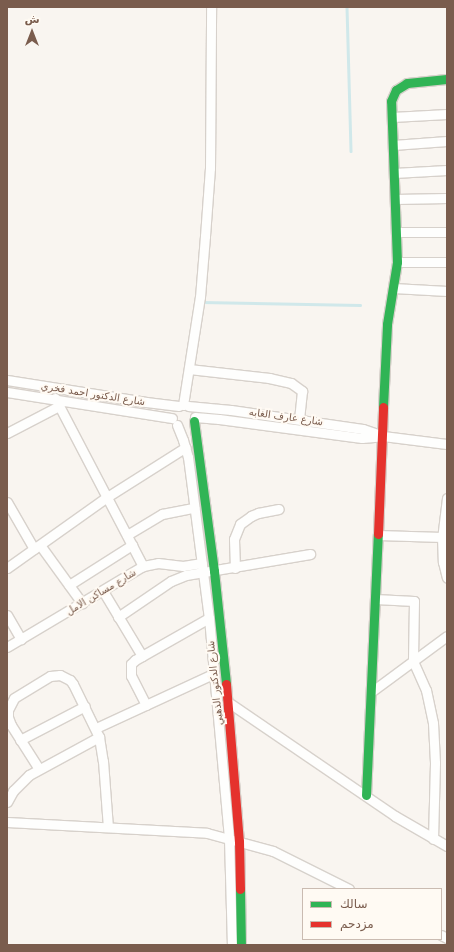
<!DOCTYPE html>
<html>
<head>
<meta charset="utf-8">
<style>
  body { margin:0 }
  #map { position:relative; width:454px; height:952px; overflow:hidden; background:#f9f5f0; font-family:"DejaVu Sans","Noto Sans Arabic",sans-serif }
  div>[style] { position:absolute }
  .stream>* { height:2.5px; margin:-1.25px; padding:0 1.25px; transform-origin:1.25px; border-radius:1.25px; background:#d0e8ea }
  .roads { filter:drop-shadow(1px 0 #d7d1cb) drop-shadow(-1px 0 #d7d1cb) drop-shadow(0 1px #d7d1cb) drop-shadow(0 -1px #d7d1cb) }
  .street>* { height:9px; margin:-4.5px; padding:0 4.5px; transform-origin:4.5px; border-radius:4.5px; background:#fefefd }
  .fast>* { height:9px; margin:-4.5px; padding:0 4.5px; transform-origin:4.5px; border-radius:4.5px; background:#30b455 }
  .jam>* { height:9px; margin:-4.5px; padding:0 4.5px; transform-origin:4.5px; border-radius:4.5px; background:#e5322d }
  span { translate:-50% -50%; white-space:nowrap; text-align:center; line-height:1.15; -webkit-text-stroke:4px #fffaf3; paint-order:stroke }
  .street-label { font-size:10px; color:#7a5c4d }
  .frame { position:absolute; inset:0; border:8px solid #7a5c4d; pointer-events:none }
  .legend { position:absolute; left:302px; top:888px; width:140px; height:52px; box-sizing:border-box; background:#fffaf3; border:1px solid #cabbb1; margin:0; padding:5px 7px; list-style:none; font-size:12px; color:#7a5c4d }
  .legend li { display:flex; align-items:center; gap:8px; height:20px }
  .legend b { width:20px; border:1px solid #cabbb1 }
  .north { position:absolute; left:12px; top:12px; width:40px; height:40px; -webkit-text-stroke:3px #fffaf3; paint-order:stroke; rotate:0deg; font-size:11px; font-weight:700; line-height:16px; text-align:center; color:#7a5c4d }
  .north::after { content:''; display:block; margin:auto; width:14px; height:18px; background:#7a5c4d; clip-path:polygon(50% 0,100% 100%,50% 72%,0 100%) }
</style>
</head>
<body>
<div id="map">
  <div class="stream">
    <i style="left:347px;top:7px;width:144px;rotate:88.4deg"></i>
    <i style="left:201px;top:302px;width:159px;rotate:1.1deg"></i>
  </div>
  <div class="roads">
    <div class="street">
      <i style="left:392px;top:117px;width:55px;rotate:-3.1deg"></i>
      <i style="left:393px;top:145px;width:54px;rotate:-4.2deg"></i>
      <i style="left:394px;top:173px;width:53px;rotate:-3.2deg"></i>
      <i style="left:395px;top:199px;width:52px;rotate:-1.1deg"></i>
      <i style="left:396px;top:232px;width:51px"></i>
      <i style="left:397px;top:262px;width:50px"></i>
      <i style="left:393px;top:288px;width:54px;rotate:3.2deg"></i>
      <i style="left:189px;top:369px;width:81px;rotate:6.4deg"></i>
      <i style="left:269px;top:378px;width:23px;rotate:13deg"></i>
      <i style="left:291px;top:383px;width:14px;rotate:36deg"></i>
      <i style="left:302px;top:391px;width:28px;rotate:96deg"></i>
      <i style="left:7px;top:380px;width:141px;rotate:9deg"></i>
      <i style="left:146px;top:402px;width:33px;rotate:7deg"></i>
      <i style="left:7px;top:392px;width:167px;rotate:9deg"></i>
      <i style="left:55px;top:398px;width:190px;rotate:62.4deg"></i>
      <i style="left:183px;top:405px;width:109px;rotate:-81.1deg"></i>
      <i style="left:200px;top:297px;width:61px;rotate:-85.3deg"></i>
      <i style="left:205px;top:236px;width:68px;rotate:-85.8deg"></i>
      <i style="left:210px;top:168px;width:161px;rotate:-89.6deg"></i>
      <i style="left:188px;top:406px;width:43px;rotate:5.3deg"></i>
      <i style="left:231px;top:410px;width:133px;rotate:8.2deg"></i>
      <i style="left:363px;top:429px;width:21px;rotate:19deg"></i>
      <i style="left:383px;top:436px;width:64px;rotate:7.1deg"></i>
      <i style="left:195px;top:417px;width:24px;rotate:5deg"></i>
      <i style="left:219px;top:419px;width:144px;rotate:7.6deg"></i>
      <i style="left:362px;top:438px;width:21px;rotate:-5deg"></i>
      <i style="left:177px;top:425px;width:16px;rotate:68deg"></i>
      <i style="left:183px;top:440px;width:18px;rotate:74deg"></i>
      <i style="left:188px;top:457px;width:162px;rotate:82.6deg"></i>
      <i style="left:209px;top:618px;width:222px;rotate:84.8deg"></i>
      <i style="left:229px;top:839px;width:106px;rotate:88.4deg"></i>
      <i style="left:7px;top:433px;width:59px;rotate:-27.4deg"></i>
      <i style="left:447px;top:498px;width:39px;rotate:97deg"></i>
      <i style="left:442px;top:537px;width:25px;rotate:88deg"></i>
      <i style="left:443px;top:562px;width:16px;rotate:76deg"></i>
      <i style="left:7px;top:502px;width:54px;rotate:60.1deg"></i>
      <i style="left:127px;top:535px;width:41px;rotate:-31deg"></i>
      <i style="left:162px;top:514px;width:33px;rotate:-11deg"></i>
      <i style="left:378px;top:535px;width:64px;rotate:1.8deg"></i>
      <i style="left:40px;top:545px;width:72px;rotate:54.1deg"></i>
      <i style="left:7px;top:568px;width:123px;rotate:-35.4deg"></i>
      <i style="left:107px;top:497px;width:93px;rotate:-32.3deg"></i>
      <i style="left:235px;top:568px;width:29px;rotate:-92deg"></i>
      <i style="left:234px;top:539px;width:16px;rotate:-68deg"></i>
      <i style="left:240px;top:524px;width:14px;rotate:-36deg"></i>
      <i style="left:251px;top:516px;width:8px;rotate:-23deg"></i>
      <i style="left:258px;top:513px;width:21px;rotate:-11deg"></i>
      <i style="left:69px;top:585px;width:75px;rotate:-32.4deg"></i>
      <i style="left:103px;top:591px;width:76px;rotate:59deg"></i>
      <i style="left:375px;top:599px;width:39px;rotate:3deg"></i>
      <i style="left:414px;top:601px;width:60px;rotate:91deg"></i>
      <i style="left:413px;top:661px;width:32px;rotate:66deg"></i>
      <i style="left:426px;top:690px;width:34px;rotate:78deg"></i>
      <i style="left:433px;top:723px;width:40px;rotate:87.1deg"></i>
      <i style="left:435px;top:763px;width:76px;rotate:91.5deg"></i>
      <i style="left:7px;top:615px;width:28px;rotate:60deg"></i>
      <i style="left:118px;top:617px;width:64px;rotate:-34.2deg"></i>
      <i style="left:171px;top:581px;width:16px;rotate:-22deg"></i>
      <i style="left:186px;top:575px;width:126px;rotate:-9.6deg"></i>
      <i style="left:7px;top:647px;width:158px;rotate:-30.8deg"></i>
      <i style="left:143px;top:566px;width:15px;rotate:-11deg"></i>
      <i style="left:158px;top:563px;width:25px;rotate:7deg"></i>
      <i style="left:183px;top:566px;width:19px;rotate:-9deg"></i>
      <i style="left:371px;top:692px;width:94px;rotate:-36.4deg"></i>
      <i style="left:228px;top:702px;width:202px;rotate:34.3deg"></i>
      <i style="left:395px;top:816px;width:60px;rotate:30deg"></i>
      <i style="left:146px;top:705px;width:33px;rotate:-117deg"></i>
      <i style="left:131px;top:676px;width:12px;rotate:-90deg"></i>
      <i style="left:131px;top:664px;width:6px;rotate:-45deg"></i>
      <i style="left:135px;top:660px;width:85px;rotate:-29.6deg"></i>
      <i style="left:96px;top:728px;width:129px;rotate:-24.8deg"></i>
      <i style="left:20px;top:740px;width:73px;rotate:-27.6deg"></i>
      <i style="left:39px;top:769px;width:52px;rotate:-122.5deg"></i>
      <i style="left:11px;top:725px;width:9px;rotate:-111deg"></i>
      <i style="left:8px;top:717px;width:7px;rotate:-90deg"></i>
      <i style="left:8px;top:710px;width:13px;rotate:-63deg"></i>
      <i style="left:14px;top:698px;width:42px;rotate:-31.4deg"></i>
      <i style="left:50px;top:676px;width:10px;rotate:-6deg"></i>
      <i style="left:60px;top:675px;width:11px;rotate:27deg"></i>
      <i style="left:70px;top:680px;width:5px;rotate:53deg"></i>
      <i style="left:73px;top:684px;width:59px;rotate:63.9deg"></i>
      <i style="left:99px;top:737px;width:24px;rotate:81deg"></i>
      <i style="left:103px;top:761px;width:66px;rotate:85.7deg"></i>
      <i style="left:7px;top:802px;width:13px;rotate:-61deg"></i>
      <i style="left:13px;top:791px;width:23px;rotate:-45deg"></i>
      <i style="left:29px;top:775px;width:80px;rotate:-28.5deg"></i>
      <i style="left:7px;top:822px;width:200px;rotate:3.1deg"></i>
      <i style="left:207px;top:833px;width:68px;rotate:15.3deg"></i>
      <i style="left:273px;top:851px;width:85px;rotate:26.6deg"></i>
      <i style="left:441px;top:935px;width:7px;rotate:27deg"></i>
    </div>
    <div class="fast">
      <i style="left:383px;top:407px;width:83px;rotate:-87.2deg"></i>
      <i style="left:387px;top:324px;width:63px;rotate:-80.8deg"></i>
      <i style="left:397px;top:262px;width:161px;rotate:-92.1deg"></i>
      <i style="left:391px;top:101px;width:12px;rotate:-66deg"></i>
      <i style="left:396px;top:90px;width:13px;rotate:-32deg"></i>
      <i style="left:407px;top:83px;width:40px;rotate:-5.7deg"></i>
      <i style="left:194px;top:421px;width:151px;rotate:82.4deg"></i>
      <i style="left:214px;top:571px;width:114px;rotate:83.9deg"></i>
      <i style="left:366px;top:795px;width:261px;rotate:-87.4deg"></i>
      <i style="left:240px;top:889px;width:56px;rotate:89deg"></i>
    </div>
    <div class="jam">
      <i style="left:378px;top:534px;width:127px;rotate:-87.7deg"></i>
      <i style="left:226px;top:684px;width:158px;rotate:85.3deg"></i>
      <i style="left:239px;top:841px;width:48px;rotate:88.8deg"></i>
    </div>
  </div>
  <div class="street-label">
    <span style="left:93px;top:394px;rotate:9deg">شارع الدكتور احمد فخري</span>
    <span style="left:286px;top:417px;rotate:8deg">شارع عارف الغابه</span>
    <span style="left:101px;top:592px;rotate:-31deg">شارع مساكن الامل</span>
    <span style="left:215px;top:683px;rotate:-96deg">شارع الدكتور الذهبي</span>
  </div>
  <div class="frame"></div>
  <ul class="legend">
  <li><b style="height:5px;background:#30b455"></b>سالك</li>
  <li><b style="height:5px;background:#e5322d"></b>مزدحم</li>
  </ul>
  <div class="north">ش</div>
</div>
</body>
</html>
